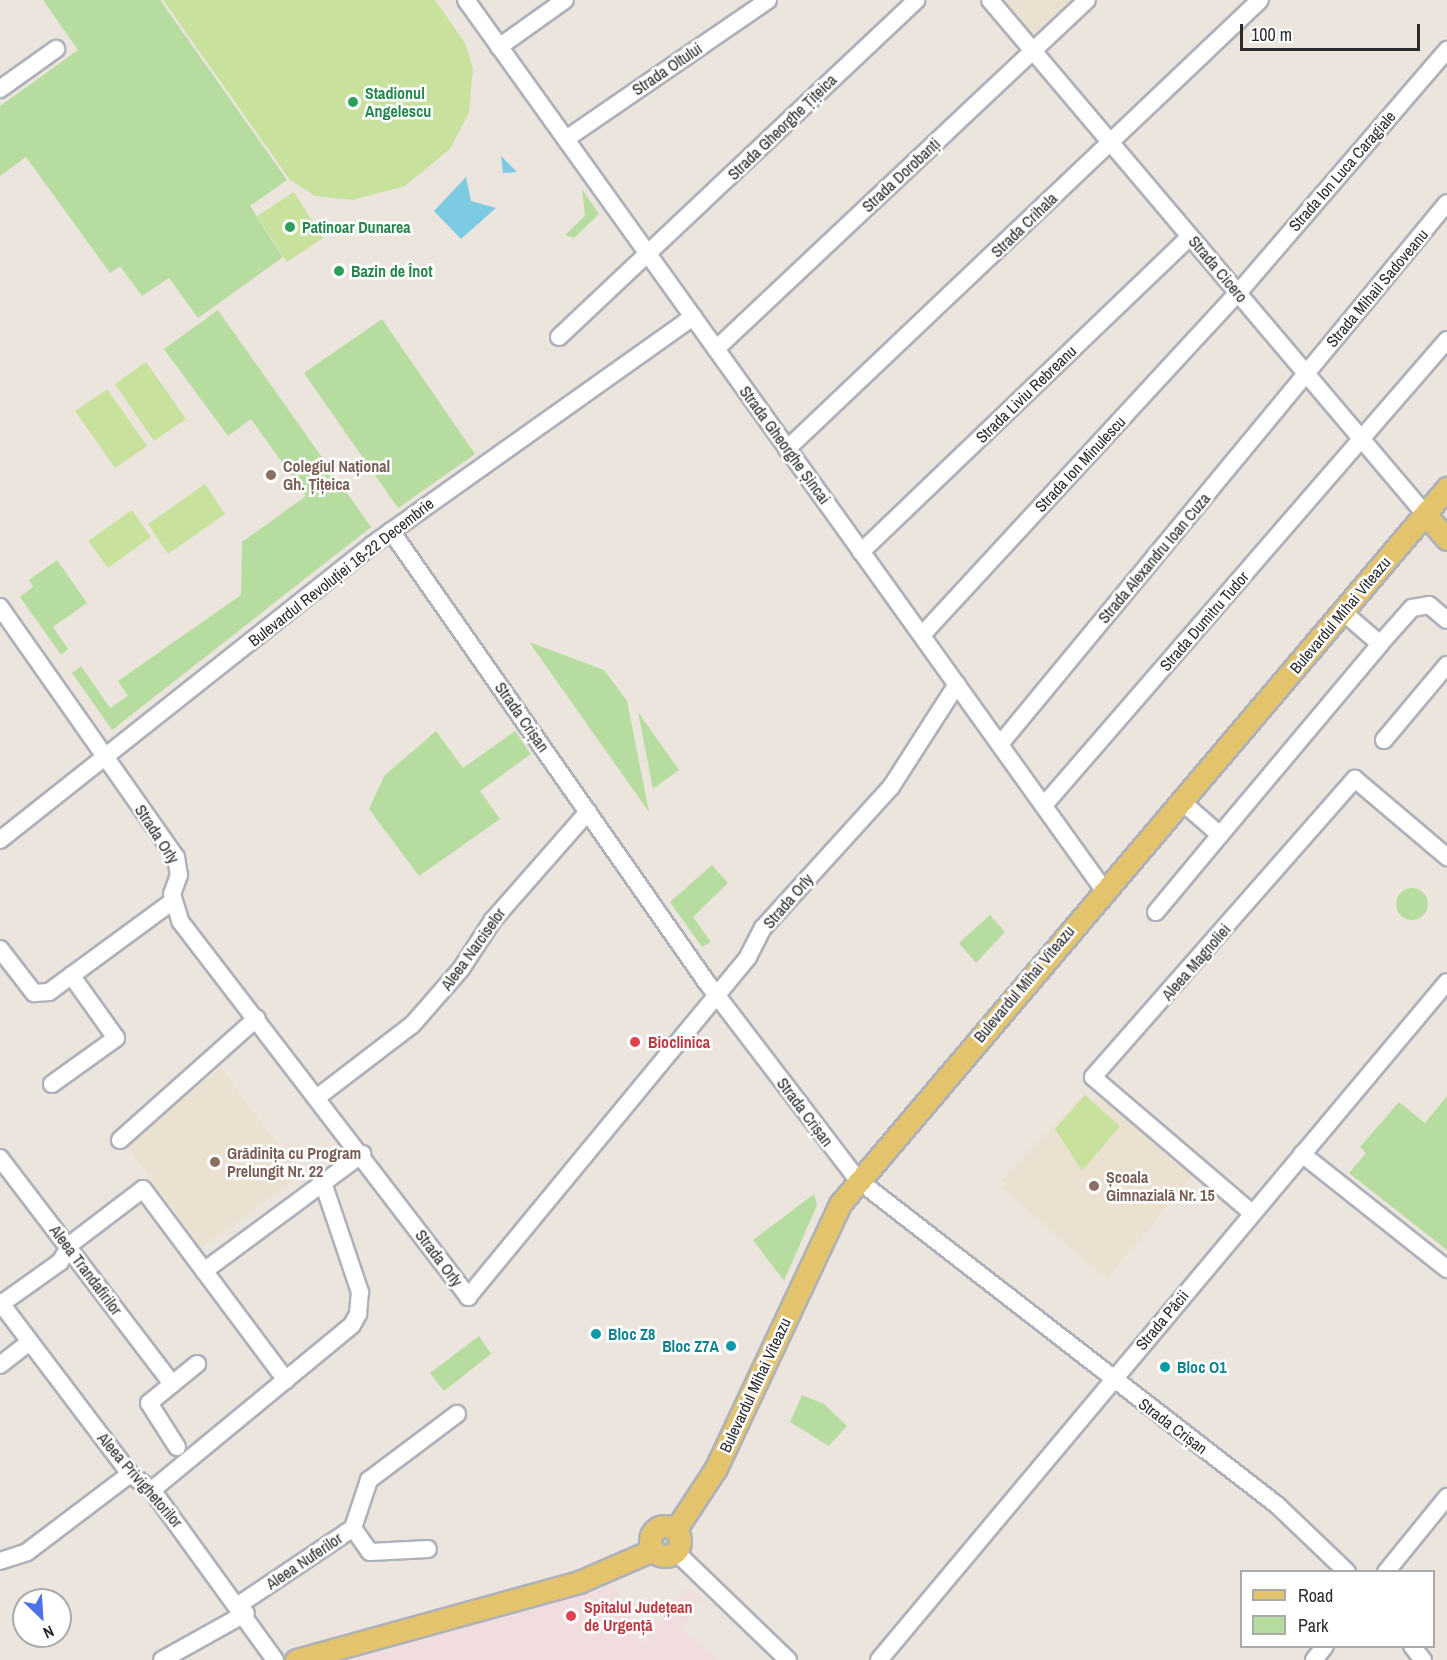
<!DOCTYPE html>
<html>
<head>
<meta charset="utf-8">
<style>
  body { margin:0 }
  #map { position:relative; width:1447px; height:1660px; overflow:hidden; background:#ebe5de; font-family:"Archivo Narrow",sans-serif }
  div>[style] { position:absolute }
  .education>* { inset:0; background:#ebe1d0 }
  .medical>* { inset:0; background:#f1ddde }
  .green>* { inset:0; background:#b7dca0 }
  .round { border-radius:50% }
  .pitch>* { inset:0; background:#c8e29d }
  .water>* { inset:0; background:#7ccbe3 }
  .roads { filter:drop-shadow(2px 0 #afb1ba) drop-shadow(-2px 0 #afb1ba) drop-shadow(0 2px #afb1ba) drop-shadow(0 -2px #afb1ba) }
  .minor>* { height:16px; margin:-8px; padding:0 8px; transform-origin:8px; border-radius:8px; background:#fff }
  .major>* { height:21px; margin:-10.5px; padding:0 10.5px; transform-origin:10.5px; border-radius:10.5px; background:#e3c36c }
  .major>.ring { margin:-10.5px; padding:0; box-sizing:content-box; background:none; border:21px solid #e3c36c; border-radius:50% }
  .dots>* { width:16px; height:16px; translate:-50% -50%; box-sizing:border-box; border:3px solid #fff; border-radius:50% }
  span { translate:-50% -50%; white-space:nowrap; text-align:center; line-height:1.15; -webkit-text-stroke:5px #fff; paint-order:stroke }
  .street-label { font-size:16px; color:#2b2b2b }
  .leisure-label { font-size:16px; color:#27864d; font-weight:700 }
  .left { translate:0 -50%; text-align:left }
  .education-label { font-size:16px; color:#785e54; font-weight:700 }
  .health-label { font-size:16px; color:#be3a42; font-weight:700 }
  .culture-label { font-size:16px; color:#0d838f; font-weight:700 }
  .right { translate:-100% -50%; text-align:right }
  .legend { position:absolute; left:1240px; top:1570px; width:195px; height:78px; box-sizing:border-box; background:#fff; border:2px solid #aaa; margin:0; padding:8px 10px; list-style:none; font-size:18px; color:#2b2b2b }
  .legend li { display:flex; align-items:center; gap:12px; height:30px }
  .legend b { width:30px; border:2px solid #aaa }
  .north { position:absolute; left:12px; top:1588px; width:60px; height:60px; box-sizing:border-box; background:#fff; border:2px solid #aaa; border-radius:50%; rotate:155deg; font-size:16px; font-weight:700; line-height:24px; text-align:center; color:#2b2b2b }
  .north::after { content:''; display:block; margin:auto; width:21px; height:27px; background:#4f71e8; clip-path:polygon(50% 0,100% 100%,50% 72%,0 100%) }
  .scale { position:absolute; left:1240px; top:24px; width:180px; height:27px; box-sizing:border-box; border:3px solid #2b2b2b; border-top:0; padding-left:8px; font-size:18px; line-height:21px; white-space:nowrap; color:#2b2b2b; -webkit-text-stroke:4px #fff; paint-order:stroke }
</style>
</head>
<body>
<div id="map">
  <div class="education">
    <i style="clip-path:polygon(1003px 0,1076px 0,1036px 39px)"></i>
    <i style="clip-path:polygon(221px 1068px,301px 1175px,201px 1248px,129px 1149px,130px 1140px)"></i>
    <i style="clip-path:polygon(1104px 1090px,1198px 1169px,1107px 1279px,1003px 1189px,1007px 1184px,1002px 1180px,1085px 1093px,1093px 1101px)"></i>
  </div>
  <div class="medical">
    <i style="clip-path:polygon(615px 1586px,642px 1645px,687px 1587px,701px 1599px,682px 1628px,718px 1660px,351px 1660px)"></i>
  </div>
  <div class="green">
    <i style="clip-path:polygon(43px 0,160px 0,287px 180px,250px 206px,283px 257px,198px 318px,169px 278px,142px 296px,120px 266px,110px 273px,26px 157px,0 176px,0 106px,78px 50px)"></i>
    <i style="clip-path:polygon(582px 189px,599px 214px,574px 238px,565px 235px,585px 216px)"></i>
    <i style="clip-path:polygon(218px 310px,371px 527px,112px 730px,72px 673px,81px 666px,110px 708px,128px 696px,118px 681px,241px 595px,242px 542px,306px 496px,251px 419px,228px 436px,164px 349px)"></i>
    <i style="clip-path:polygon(382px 319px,475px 454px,398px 508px,304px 373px)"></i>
    <i style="clip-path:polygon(57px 560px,87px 603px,53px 627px,68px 649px,61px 655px,20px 597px,33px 587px,29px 580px)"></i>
    <i style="clip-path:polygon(529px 642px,604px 670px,627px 701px,649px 812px)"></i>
    <i style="clip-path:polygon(638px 712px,679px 770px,653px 789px)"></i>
    <i style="clip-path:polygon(436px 731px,463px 768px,515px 731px,531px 754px,480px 791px,500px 819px,419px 876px,369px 809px,384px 776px)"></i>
    <i style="clip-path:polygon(712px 865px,728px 883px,693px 917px,711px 942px,702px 947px,670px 902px)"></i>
    <i class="round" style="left:1396px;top:888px;width:32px;height:32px"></i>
    <i style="clip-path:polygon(990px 915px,1005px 932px,976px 963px,959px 943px)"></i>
    <i style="clip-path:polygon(1447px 1096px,1447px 1250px,1349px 1173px,1366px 1153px,1360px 1147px,1399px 1102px,1425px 1123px)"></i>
    <i style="clip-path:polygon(814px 1194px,817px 1205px,784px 1281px,753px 1240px)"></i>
    <i style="clip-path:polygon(479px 1336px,491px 1354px,444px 1391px,430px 1373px)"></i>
    <i style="clip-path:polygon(802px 1395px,824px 1404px,847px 1426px,829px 1446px,790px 1422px)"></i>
    <i class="round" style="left:657px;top:1532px;width:16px;height:16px"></i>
  </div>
  <div class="pitch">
    <i style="clip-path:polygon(163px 0,435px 0,465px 43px,473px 68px,469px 113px,450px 149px,405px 186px,353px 200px,315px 196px,290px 180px)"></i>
    <i style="clip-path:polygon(294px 192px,323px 238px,287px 262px,257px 216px)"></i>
    <i style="clip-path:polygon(146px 362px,186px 419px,154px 441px,115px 384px)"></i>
    <i style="clip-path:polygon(107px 389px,147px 446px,115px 468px,75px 411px)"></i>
    <i style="clip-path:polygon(205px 484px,225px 514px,168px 554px,148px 524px)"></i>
    <i style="clip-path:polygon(132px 510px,151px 537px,108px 568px,88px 541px)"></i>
    <i style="clip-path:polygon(1085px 1095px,1120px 1126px,1082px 1171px,1055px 1129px)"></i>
  </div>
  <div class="water">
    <i style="clip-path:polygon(501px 156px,517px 172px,503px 173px)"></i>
    <i style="clip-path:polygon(466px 177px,471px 201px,496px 208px,461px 239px,434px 211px)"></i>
  </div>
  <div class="roads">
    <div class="minor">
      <i style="left:466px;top:0;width:1095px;rotate:54.37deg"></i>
      <i style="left:990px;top:0;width:673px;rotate:49.76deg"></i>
      <i style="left:499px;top:47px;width:81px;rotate:-35.5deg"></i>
      <i style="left:0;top:89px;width:69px;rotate:-35.5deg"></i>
      <i style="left:566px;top:139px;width:245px;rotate:-34.5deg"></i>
      <i style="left:559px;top:337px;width:491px;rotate:-43.3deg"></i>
      <i style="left:716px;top:349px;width:509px;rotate:-43.25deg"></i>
      <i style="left:787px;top:449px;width:652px;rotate:-43.51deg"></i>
      <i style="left:391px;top:531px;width:548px;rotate:55.03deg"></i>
      <i style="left:705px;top:980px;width:252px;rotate:52.6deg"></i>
      <i style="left:858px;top:1180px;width:530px;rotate:37.8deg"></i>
      <i style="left:1277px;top:1505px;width:97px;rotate:43.7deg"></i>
      <i style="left:861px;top:552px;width:456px;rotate:-43.8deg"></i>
      <i style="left:0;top:607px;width:306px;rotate:54.9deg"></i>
      <i style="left:176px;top:857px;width:18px;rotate:81deg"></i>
      <i style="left:179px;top:875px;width:20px;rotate:110deg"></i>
      <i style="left:172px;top:894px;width:28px;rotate:73deg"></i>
      <i style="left:180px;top:921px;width:474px;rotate:52.5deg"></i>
      <i style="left:468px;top:1297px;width:440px;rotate:-50.5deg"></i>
      <i style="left:748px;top:957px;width:33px;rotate:-63deg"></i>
      <i style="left:763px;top:928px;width:190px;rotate:-47.8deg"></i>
      <i style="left:891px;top:787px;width:122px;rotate:-57.3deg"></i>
      <i style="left:922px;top:635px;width:466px;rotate:-47.3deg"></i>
      <i style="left:1238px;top:293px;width:321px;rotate:-49.3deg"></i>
      <i style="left:1380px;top:644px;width:48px;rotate:-48.4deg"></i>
      <i style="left:1412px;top:608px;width:17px;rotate:-10deg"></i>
      <i style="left:1429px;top:605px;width:23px;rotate:40deg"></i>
      <i style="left:1384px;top:740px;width:98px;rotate:-50deg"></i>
      <i style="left:1001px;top:743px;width:700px;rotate:-50.45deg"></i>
      <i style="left:1045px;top:804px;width:614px;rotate:-49.1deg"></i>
      <i style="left:1220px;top:835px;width:249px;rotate:-50deg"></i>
      <i style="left:1380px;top:644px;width:49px;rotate:-139.1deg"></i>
      <i style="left:0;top:840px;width:475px;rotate:-38.4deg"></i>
      <i style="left:372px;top:545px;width:394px;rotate:-35.4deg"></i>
      <i style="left:1156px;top:912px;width:100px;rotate:-50.3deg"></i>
      <i style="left:1220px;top:835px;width:52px;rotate:-138.9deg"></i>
      <i style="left:0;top:949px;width:56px;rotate:52.3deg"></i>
      <i style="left:34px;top:993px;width:15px;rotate:-4deg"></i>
      <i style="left:49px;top:992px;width:154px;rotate:-36.3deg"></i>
      <i style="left:52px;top:1084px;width:79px;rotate:-35.7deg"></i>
      <i style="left:116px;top:1038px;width:77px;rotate:-125.5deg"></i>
      <i style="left:319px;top:1096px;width:117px;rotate:-37.4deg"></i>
      <i style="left:412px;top:1025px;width:74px;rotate:-48.8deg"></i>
      <i style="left:461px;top:969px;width:59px;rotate:-56.9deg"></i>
      <i style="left:493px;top:920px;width:144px;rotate:-48.7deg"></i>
      <i style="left:120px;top:1140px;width:183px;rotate:-41.7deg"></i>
      <i style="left:1302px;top:1154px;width:185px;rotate:38.4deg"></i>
      <i style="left:0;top:1158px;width:284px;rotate:52.7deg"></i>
      <i style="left:1252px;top:1213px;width:209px;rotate:-139.5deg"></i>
      <i style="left:1093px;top:1077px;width:397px;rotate:-48.7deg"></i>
      <i style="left:1355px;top:779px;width:121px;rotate:40.3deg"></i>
      <i style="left:204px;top:1271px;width:197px;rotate:-36.5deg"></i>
      <i style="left:0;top:1302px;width:216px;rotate:52.9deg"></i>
      <i style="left:130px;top:1474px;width:27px;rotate:36deg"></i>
      <i style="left:152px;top:1490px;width:210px;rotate:54.1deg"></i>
      <i style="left:1px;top:1304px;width:72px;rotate:-35.4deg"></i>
      <i style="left:60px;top:1262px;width:22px;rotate:-58deg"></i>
      <i style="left:72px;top:1243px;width:89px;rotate:-37.3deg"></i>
      <i style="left:143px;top:1189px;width:239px;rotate:53.2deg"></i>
      <i style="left:0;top:1365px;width:37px;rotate:-38deg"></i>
      <i style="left:177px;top:1447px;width:52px;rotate:-122.5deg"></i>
      <i style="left:149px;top:1403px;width:62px;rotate:-39.1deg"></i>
      <i style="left:152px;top:1490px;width:259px;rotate:-39.5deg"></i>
      <i style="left:352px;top:1325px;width:13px;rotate:-61deg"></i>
      <i style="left:358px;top:1314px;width:22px;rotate:-85deg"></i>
      <i style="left:360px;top:1292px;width:115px;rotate:-108.7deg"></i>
      <i style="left:353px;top:1528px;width:29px;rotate:55deg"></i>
      <i style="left:370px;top:1552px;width:58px;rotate:-3deg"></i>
      <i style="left:676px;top:1552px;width:156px;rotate:44deg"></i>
      <i style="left:0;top:1561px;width:28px;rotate:-18deg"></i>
      <i style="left:27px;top:1552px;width:129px;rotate:-37.1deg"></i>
      <i style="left:1386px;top:1572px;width:97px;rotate:-50.9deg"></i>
      <i style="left:240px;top:1604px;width:136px;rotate:-33.9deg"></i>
      <i style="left:353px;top:1528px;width:51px;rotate:-71.6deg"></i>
      <i style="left:369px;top:1480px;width:110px;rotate:-36.9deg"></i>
      <i style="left:1412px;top:1646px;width:18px;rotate:52deg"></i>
      <i style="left:162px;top:1660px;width:96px;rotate:-29.2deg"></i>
      <i style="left:879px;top:1660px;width:884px;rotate:-50.05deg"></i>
      <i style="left:1314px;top:1660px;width:18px;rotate:-52deg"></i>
    </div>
    <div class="major">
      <i style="left:1425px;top:514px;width:33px;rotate:49deg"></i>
      <i class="ring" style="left:650px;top:1526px;width:9px;height:9px"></i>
      <i style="left:676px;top:1529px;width:73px;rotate:-56.7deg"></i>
      <i style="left:716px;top:1468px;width:292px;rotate:-64.8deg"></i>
      <i style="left:840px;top:1204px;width:939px;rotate:-49.71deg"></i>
      <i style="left:296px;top:1660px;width:294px;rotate:-15.4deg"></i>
      <i style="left:579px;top:1582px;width:81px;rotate:-23.4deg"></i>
    </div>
  </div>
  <div class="dots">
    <i style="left:353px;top:102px;background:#2e9e5b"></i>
    <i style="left:290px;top:227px;background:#2e9e5b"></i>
    <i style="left:339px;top:271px;background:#2e9e5b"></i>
    <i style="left:271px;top:475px;background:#8d6e63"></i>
    <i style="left:635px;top:1042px;background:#e0444e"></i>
    <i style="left:215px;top:1162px;background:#8d6e63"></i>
    <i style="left:1094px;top:1186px;background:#8d6e63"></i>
    <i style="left:596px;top:1334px;background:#0f9aa8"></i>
    <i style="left:731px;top:1346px;background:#0f9aa8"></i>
    <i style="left:1165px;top:1367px;background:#0f9aa8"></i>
    <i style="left:571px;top:1616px;background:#e0444e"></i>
  </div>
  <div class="street-label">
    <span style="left:667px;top:69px;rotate:-34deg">Strada Oltului</span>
    <span style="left:782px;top:127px;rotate:-44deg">Strada Gheorghe Țițeica</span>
    <span style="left:1342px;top:171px;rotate:-49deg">Strada Ion Luca Caragiale</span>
    <span style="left:901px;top:175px;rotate:-43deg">Strada Dorobanți</span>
    <span style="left:1024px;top:225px;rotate:-44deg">Strada Crihala</span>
    <span style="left:1218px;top:269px;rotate:50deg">Strada Cicero</span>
    <span style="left:1377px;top:288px;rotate:-50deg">Strada Mihail Sadoveanu</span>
    <span style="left:1026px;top:394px;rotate:-44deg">Strada Liviu Rebreanu</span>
    <span style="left:785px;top:445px;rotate:54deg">Strada Gheorghe Șincai</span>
    <span style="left:1080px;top:464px;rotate:-47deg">Strada Ion Minulescu</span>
    <span style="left:1154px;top:558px;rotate:-50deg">Strada Alexandru Ioan Cuza</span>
    <span style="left:341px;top:572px;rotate:-38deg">Bulevardul Revoluției 16-22 Decembrie</span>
    <span style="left:1340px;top:615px;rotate:-50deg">Bulevardul Mihai Viteazu</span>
    <span style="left:1204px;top:621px;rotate:-49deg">Strada Dumitru Tudor</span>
    <span style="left:522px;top:717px;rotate:55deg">Strada Crișan</span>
    <span style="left:157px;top:834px;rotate:57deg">Strada Orly</span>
    <span style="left:788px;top:901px;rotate:-49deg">Strada Orly</span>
    <span style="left:473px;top:949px;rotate:-54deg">Aleea Narciselor</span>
    <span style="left:1196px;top:962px;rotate:-49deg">Aleea Magnoliei</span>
    <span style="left:1024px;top:984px;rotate:-50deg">Bulevardul Mihai Viteazu</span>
    <span style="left:805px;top:1112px;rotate:53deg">Strada Crișan</span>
    <span style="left:439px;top:1258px;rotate:53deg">Strada Orly</span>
    <span style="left:86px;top:1270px;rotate:53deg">Aleea Trandafirilor</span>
    <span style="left:1162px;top:1320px;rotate:-50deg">Strada Păcii</span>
    <span style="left:755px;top:1385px;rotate:-65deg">Bulevardul Mihai Viteazu</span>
    <span style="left:1173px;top:1426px;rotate:37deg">Strada Crișan</span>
    <span style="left:140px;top:1480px;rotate:49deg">Aleea Privighetorilor</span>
    <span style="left:304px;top:1561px;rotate:-34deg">Aleea Nuferilor</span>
  </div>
  <div class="leisure-label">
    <span class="left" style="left:365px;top:102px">Stadionul<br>Angelescu</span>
    <span class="left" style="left:302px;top:227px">Patinoar Dunarea</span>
    <span class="left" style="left:351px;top:271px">Bazin de Înot</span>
  </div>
  <div class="education-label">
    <span class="left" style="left:283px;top:475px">Colegiul Național<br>Gh. Țițeica</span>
    <span class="left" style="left:227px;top:1162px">Grădinița cu Program<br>Prelungit Nr. 22</span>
    <span class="left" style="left:1106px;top:1186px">Școala<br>Gimnazială Nr. 15</span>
  </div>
  <div class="health-label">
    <span class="left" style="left:648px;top:1042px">Bioclinica</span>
    <span class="left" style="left:584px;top:1616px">Spitalul Județean<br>de Urgență</span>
  </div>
  <div class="culture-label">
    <span class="left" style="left:608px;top:1334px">Bloc Z8</span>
    <span class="right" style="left:719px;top:1346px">Bloc Z7A</span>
    <span class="left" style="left:1177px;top:1367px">Bloc O1</span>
  </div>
  <ul class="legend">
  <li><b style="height:8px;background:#e3c36c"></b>Road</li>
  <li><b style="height:16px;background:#b7dca0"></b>Park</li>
  </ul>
  <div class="north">N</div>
  <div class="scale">100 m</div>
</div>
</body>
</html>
